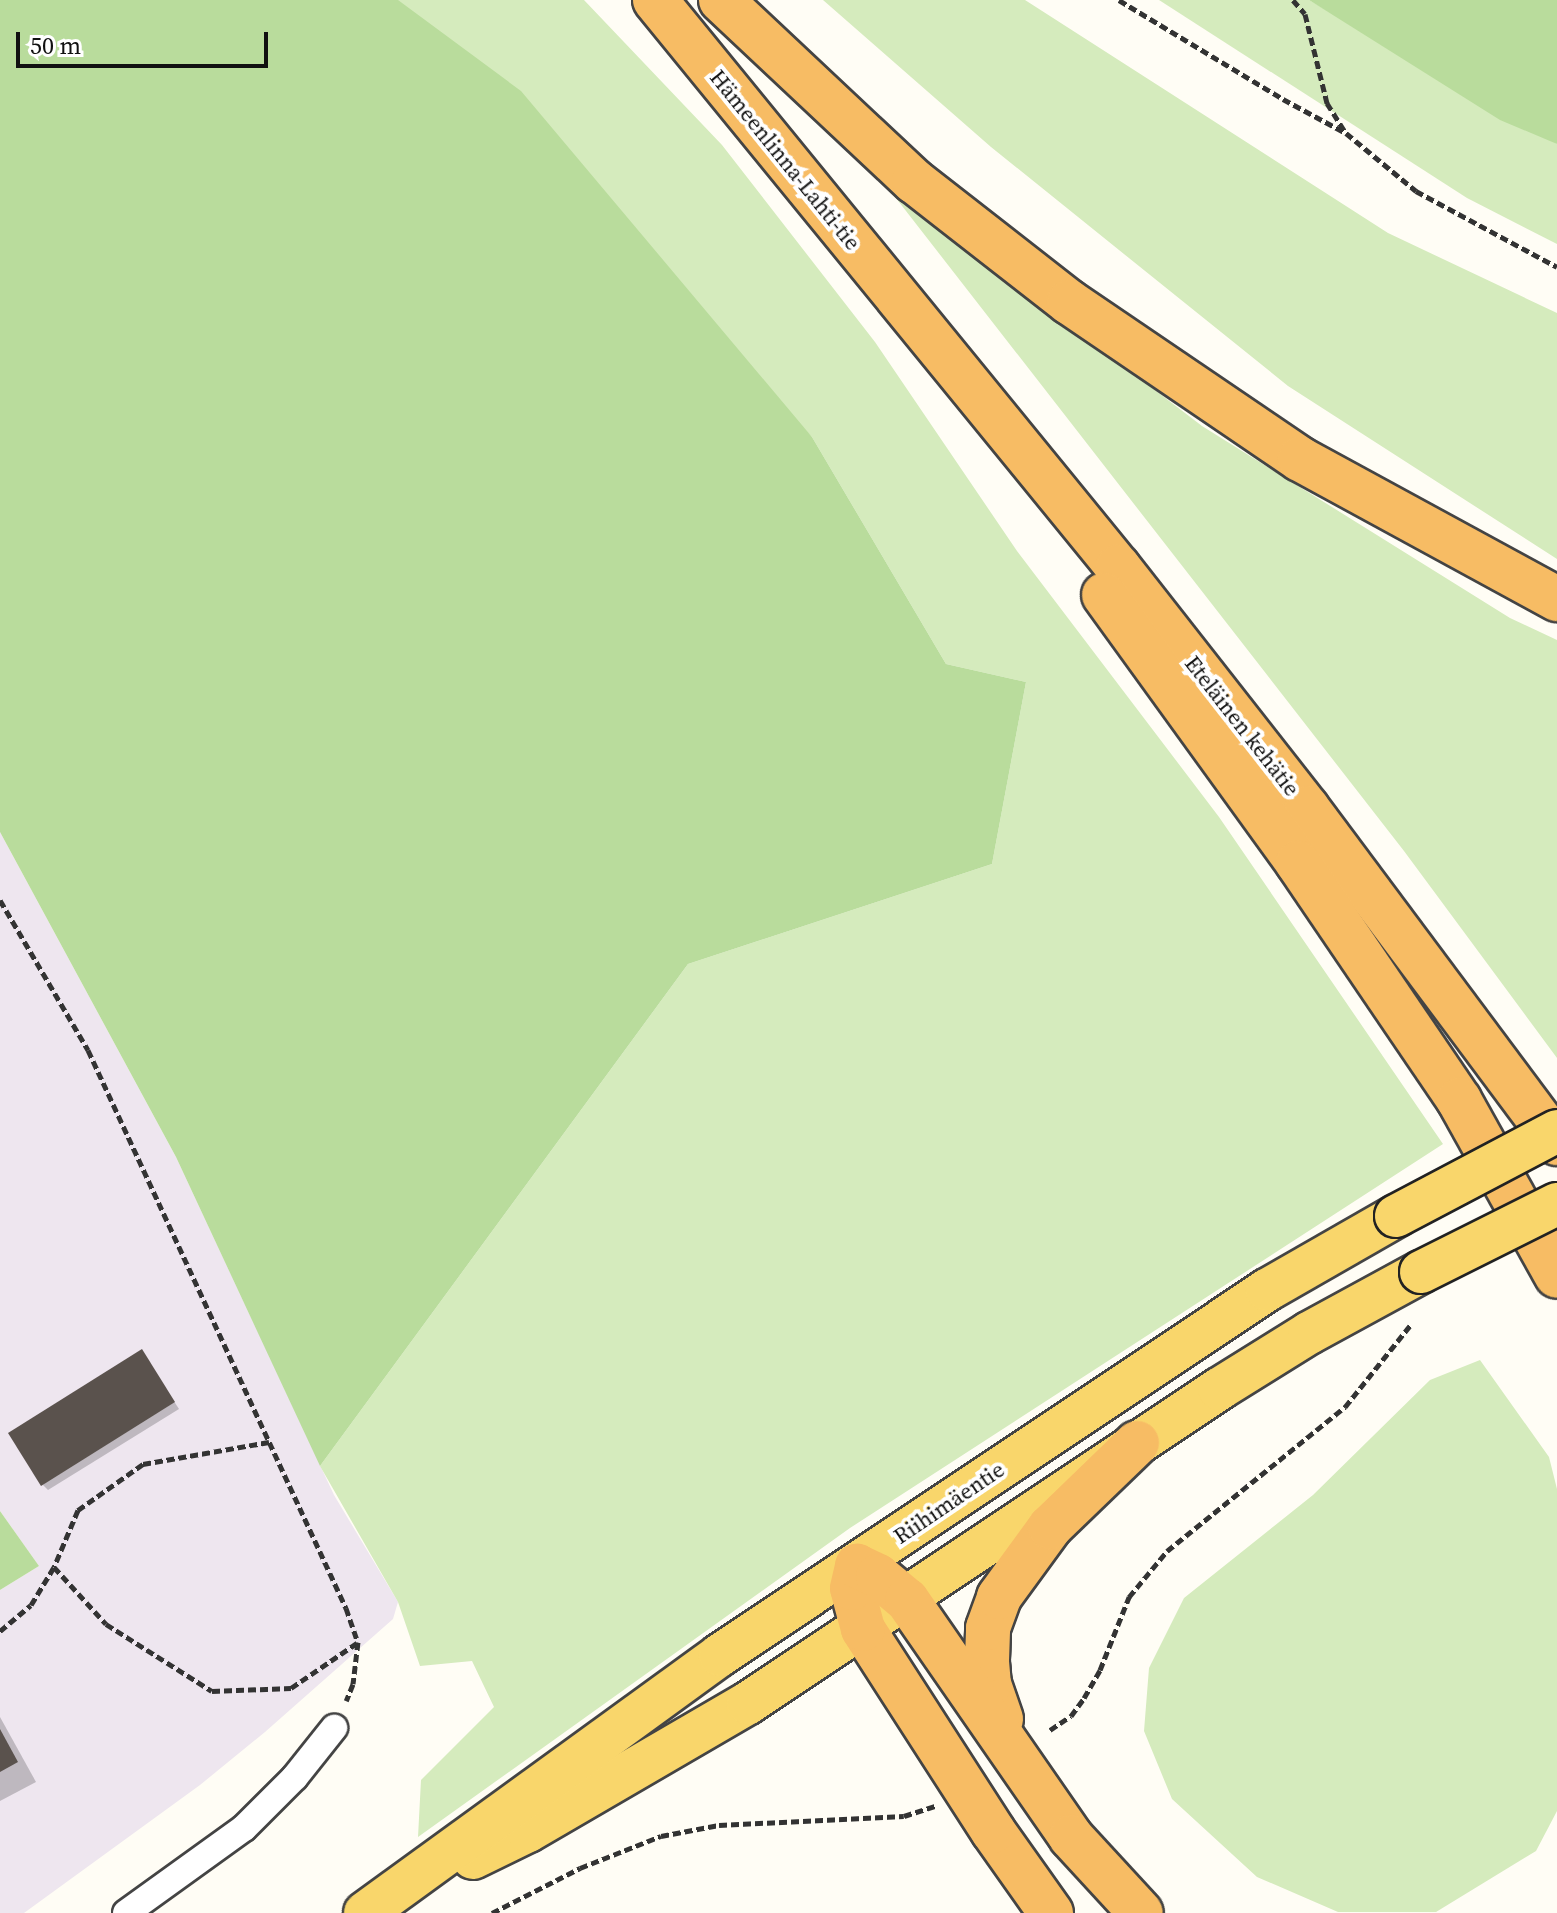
<!DOCTYPE html>
<html>
<head>
<meta charset="utf-8">
<style>
  body { margin:0 }
  #map { position:relative; width:1557px; height:1913px; overflow:hidden; background:#fffdf5; font-family:"Source Serif 4",serif }
  div>[style] { position:absolute }
  .industrial>* { inset:0; background:#eee6ef }
  .green>* { inset:0; background:#d5ebbd }
  .forest>* { inset:0; background:#b9dc9c }
  .shadow>* { inset:0; background:#0003 }
  .building>* { inset:0; background:#5a524d }
  .path>* { height:5px; margin-top:-2.5px; transform-origin:0; background:repeating-linear-gradient(90deg,#333 0 8px,transparent 0 12px) }
  .roads { filter:drop-shadow(2px 0 #444) drop-shadow(-2px 0 #444) drop-shadow(0 2px #444) drop-shadow(0 -2px #444) }
  .minor>* { height:26px; margin:-13px; padding:0 13px; transform-origin:13px; border-radius:13px; background:#fff }
  .primary>* { height:42px; margin:-21px; padding:0 21px; transform-origin:21px; border-radius:21px; background:#f9d66b }
  .trunk>* { height:44px; margin:-22px; padding:0 22px; transform-origin:22px; border-radius:22px; background:#f7bc64 }
  .bridges { filter:drop-shadow(2px 0 #222) drop-shadow(-2px 0 #222) drop-shadow(0 2px #222) drop-shadow(0 -2px #222) }
  .primary-bridge>* { height:42px; margin:-21px; padding:0 21px; transform-origin:21px; border-radius:21px; background:#f9d66b }
  span { translate:-50% -50%; white-space:nowrap; text-align:center; line-height:1.15; -webkit-text-stroke:8px #fff; paint-order:stroke }
  .street-label { font-size:22px; color:#111 }
  .scale { position:absolute; left:16px; top:32px; width:252px; height:36px; box-sizing:border-box; border:4px solid #111; border-top:0; padding-left:10px; font-size:24px; line-height:28px; white-space:nowrap; color:#111; -webkit-text-stroke:6px #fff; paint-order:stroke }
</style>
</head>
<body>
<div id="map">
  <div class="industrial">
    <i style="clip-path:polygon(0 832px,176px 1157px,334px 1495px,398px 1602px,393px 1619px,265px 1732px,200px 1785px,24px 1913px,0 1913px,0 1590px,39px 1566px,0 1511px)"></i>
  </div>
  <div class="green">
    <i style="clip-path:polygon(393px 0,584px 0,722px 145px,875px 342px,1017px 551px,1219px 817px,1443px 1144px,850px 1528px,418px 1837px,421px 1780px,494px 1707px,472px 1661px,420px 1666px,398px 1602px,320px 1466px,688px 964px,992px 864px,1026px 682px,946px 664px,812px 437px)"></i>
    <i style="clip-path:polygon(823px 0,1025px 0,1388px 233px,1557px 313px,1557px 559px,1288px 386px,991px 147px)"></i>
    <i style="clip-path:polygon(1159px 0,1309px 0,1557px 144px,1557px 244px,1467px 198px)"></i>
    <i style="clip-path:polygon(885px 184px,1202px 426px,1510px 618px,1557px 640px,1557px 1058px,1404px 851px)"></i>
    <i style="clip-path:polygon(1480px 1360px,1549px 1457px,1557px 1489px,1557px 1811px,1536px 1851px,1436px 1912px,1338px 1912px,1257px 1877px,1172px 1799px,1144px 1731px,1149px 1668px,1184px 1598px,1313px 1495px,1430px 1380px)"></i>
  </div>
  <div class="forest">
    <i style="clip-path:polygon(0 0,398px 0,521px 91px,812px 437px,946px 664px,1026px 682px,992px 864px,688px 964px,320px 1466px,176px 1157px,0 832px)"></i>
    <i style="clip-path:polygon(1309px 0,1557px 0,1557px 144px,1500px 120px)"></i>
    <i style="clip-path:polygon(0 1511px,39px 1566px,0 1590px)"></i>
  </div>
  <div class="shadow">
    <i style="clip-path:polygon(142px 1352px,179px 1409px,48px 1490px,43px 1485px)"></i>
    <i style="clip-path:polygon(0 1717px,36px 1782px,0 1801px)"></i>
  </div>
  <div class="building">
    <i style="clip-path:polygon(142px 1349px,175px 1402px,41px 1486px,8px 1433px)"></i>
    <i style="clip-path:polygon(0 1729px,18px 1762px,0 1772px)"></i>
  </div>
  <div class="path">
    <i style="left:1119px;top:0;width:192px;rotate:31.1deg"></i>
    <i style="left:1283px;top:99px;width:72px;rotate:28.4deg"></i>
    <i style="left:1346px;top:133px;width:91px;rotate:39.6deg"></i>
    <i style="left:1416px;top:191px;width:160px;rotate:28.3deg"></i>
    <i style="left:1293px;top:0;width:18px;rotate:49deg"></i>
    <i style="left:1305px;top:14px;width:92px;rotate:76.1deg"></i>
    <i style="left:1327px;top:103px;width:34px;rotate:58deg"></i>
    <i style="left:0;top:900px;width:174px;rotate:59.6deg"></i>
    <i style="left:88px;top:1050px;width:615px;rotate:65.19deg"></i>
    <i style="left:346px;top:1608px;width:36px;rotate:71deg"></i>
    <i style="left:358px;top:1642px;width:42px;rotate:96.8deg"></i>
    <i style="left:353px;top:1684px;width:18px;rotate:112deg"></i>
    <i style="left:269px;top:1442px;width:128px;rotate:170.1deg"></i>
    <i style="left:143px;top:1464px;width:80px;rotate:144.7deg"></i>
    <i style="left:78px;top:1510px;width:62px;rotate:112.8deg"></i>
    <i style="left:54px;top:1567px;width:77px;rotate:47.6deg"></i>
    <i style="left:106px;top:1624px;width:125px;rotate:32.3deg"></i>
    <i style="left:212px;top:1691px;width:79px;rotate:-2.2deg"></i>
    <i style="left:291px;top:1688px;width:80px;rotate:-34.3deg"></i>
    <i style="left:0;top:1631px;width:40px;rotate:-40deg"></i>
    <i style="left:31px;top:1605px;width:44px;rotate:-58.8deg"></i>
    <i style="left:1050px;top:1730px;width:25px;rotate:-34deg"></i>
    <i style="left:1071px;top:1716px;width:22px;rotate:-54deg"></i>
    <i style="left:1084px;top:1698px;width:32px;rotate:-60deg"></i>
    <i style="left:1100px;top:1670px;width:79px;rotate:-68.3deg"></i>
    <i style="left:1129px;top:1597px;width:60px;rotate:-50.4deg"></i>
    <i style="left:1167px;top:1551px;width:229px;rotate:-39deg"></i>
    <i style="left:1345px;top:1407px;width:107px;rotate:-51.4deg"></i>
    <i style="left:492px;top:1913px;width:99px;rotate:-27.1deg"></i>
    <i style="left:580px;top:1868px;width:87px;rotate:-21.6deg"></i>
    <i style="left:661px;top:1836px;width:59px;rotate:-10.7deg"></i>
    <i style="left:719px;top:1825px;width:185px;rotate:-2.8deg"></i>
    <i style="left:904px;top:1816px;width:33px;rotate:-18deg"></i>
  </div>
  <div class="roads">
    <div class="minor">
      <i style="left:126px;top:1913px;width:145px;rotate:-35.8deg"></i>
      <i style="left:244px;top:1828px;width:72px;rotate:-45deg"></i>
      <i style="left:295px;top:1777px;width:63px;rotate:-51.5deg"></i>
    </div>
    <div class="primary">
      <i style="left:473px;top:1858px;width:61px;rotate:-26.1deg"></i>
      <i style="left:528px;top:1831px;width:255px;rotate:-30.2deg"></i>
      <i style="left:748px;top:1703px;width:566px;rotate:-33.69deg"></i>
      <i style="left:1219px;top:1389px;width:106px;rotate:-31.9deg"></i>
      <i style="left:1309px;top:1333px;width:128px;rotate:-28.6deg"></i>
      <i style="left:365px;top:1913px;width:439px;rotate:-36deg"></i>
      <i style="left:720px;top:1655px;width:658px;rotate:-33.71deg"></i>
      <i style="left:1267px;top:1290px;width:149px;rotate:-29.8deg"></i>
    </div>
    <div class="trunk">
      <i style="left:655px;top:0;width:732px;rotate:50.77deg"></i>
      <i style="left:1118px;top:567px;width:306px;rotate:51.9deg"></i>
      <i style="left:1307px;top:808px;width:418px;rotate:53.3deg"></i>
      <i style="left:721px;top:0;width:265px;rotate:43.2deg"></i>
      <i style="left:914px;top:181px;width:197px;rotate:38deg"></i>
      <i style="left:1069px;top:302px;width:279px;rotate:34.2deg"></i>
      <i style="left:1300px;top:459px;width:293px;rotate:28.6deg"></i>
      <i style="left:1104px;top:595px;width:331px;rotate:54.1deg"></i>
      <i style="left:1298px;top:863px;width:287px;rotate:55.8deg"></i>
      <i style="left:1459px;top:1100px;width:201px;rotate:60.9deg"></i>
      <i style="left:1001px;top:1719px;width:36px;rotate:-109deg"></i>
      <i style="left:989px;top:1685px;width:25px;rotate:-95deg"></i>
      <i style="left:987px;top:1660px;width:32px;rotate:-88deg"></i>
      <i style="left:988px;top:1628px;width:33px;rotate:-70deg"></i>
      <i style="left:999px;top:1597px;width:87px;rotate:-53.9deg"></i>
      <i style="left:1050px;top:1527px;width:121px;rotate:-44deg"></i>
      <i style="left:1051px;top:1913px;width:100px;rotate:-125.3deg"></i>
      <i style="left:993px;top:1831px;width:240px;rotate:-122.8deg"></i>
      <i style="left:863px;top:1629px;width:42px;rotate:-105deg"></i>
      <i style="left:852px;top:1588px;width:23px;rotate:-77deg"></i>
      <i style="left:857px;top:1566px;width:23px;rotate:25deg"></i>
      <i style="left:878px;top:1576px;width:38px;rotate:40deg"></i>
      <i style="left:907px;top:1600px;width:288px;rotate:55.3deg"></i>
      <i style="left:1071px;top:1837px;width:103px;rotate:47.4deg"></i>
    </div>
  </div>
  <div class="bridges">
    <div class="primary-bridge">
      <i style="left:1396px;top:1216px;width:182px;rotate:-27.8deg"></i>
      <i style="left:1421px;top:1272px;width:152px;rotate:-26.6deg"></i>
    </div>
  </div>
  <div class="street-label">
    <span style="left:785px;top:160px;rotate:51deg">Hämeenlinna-Lahti-tie</span>
    <span style="left:1242px;top:726px;rotate:52deg">Eteläinen kehätie</span>
    <span style="left:949px;top:1503px;rotate:-34deg">Riihimäentie</span>
  </div>
  <div class="scale">50 m</div>
</div>
</body>
</html>
